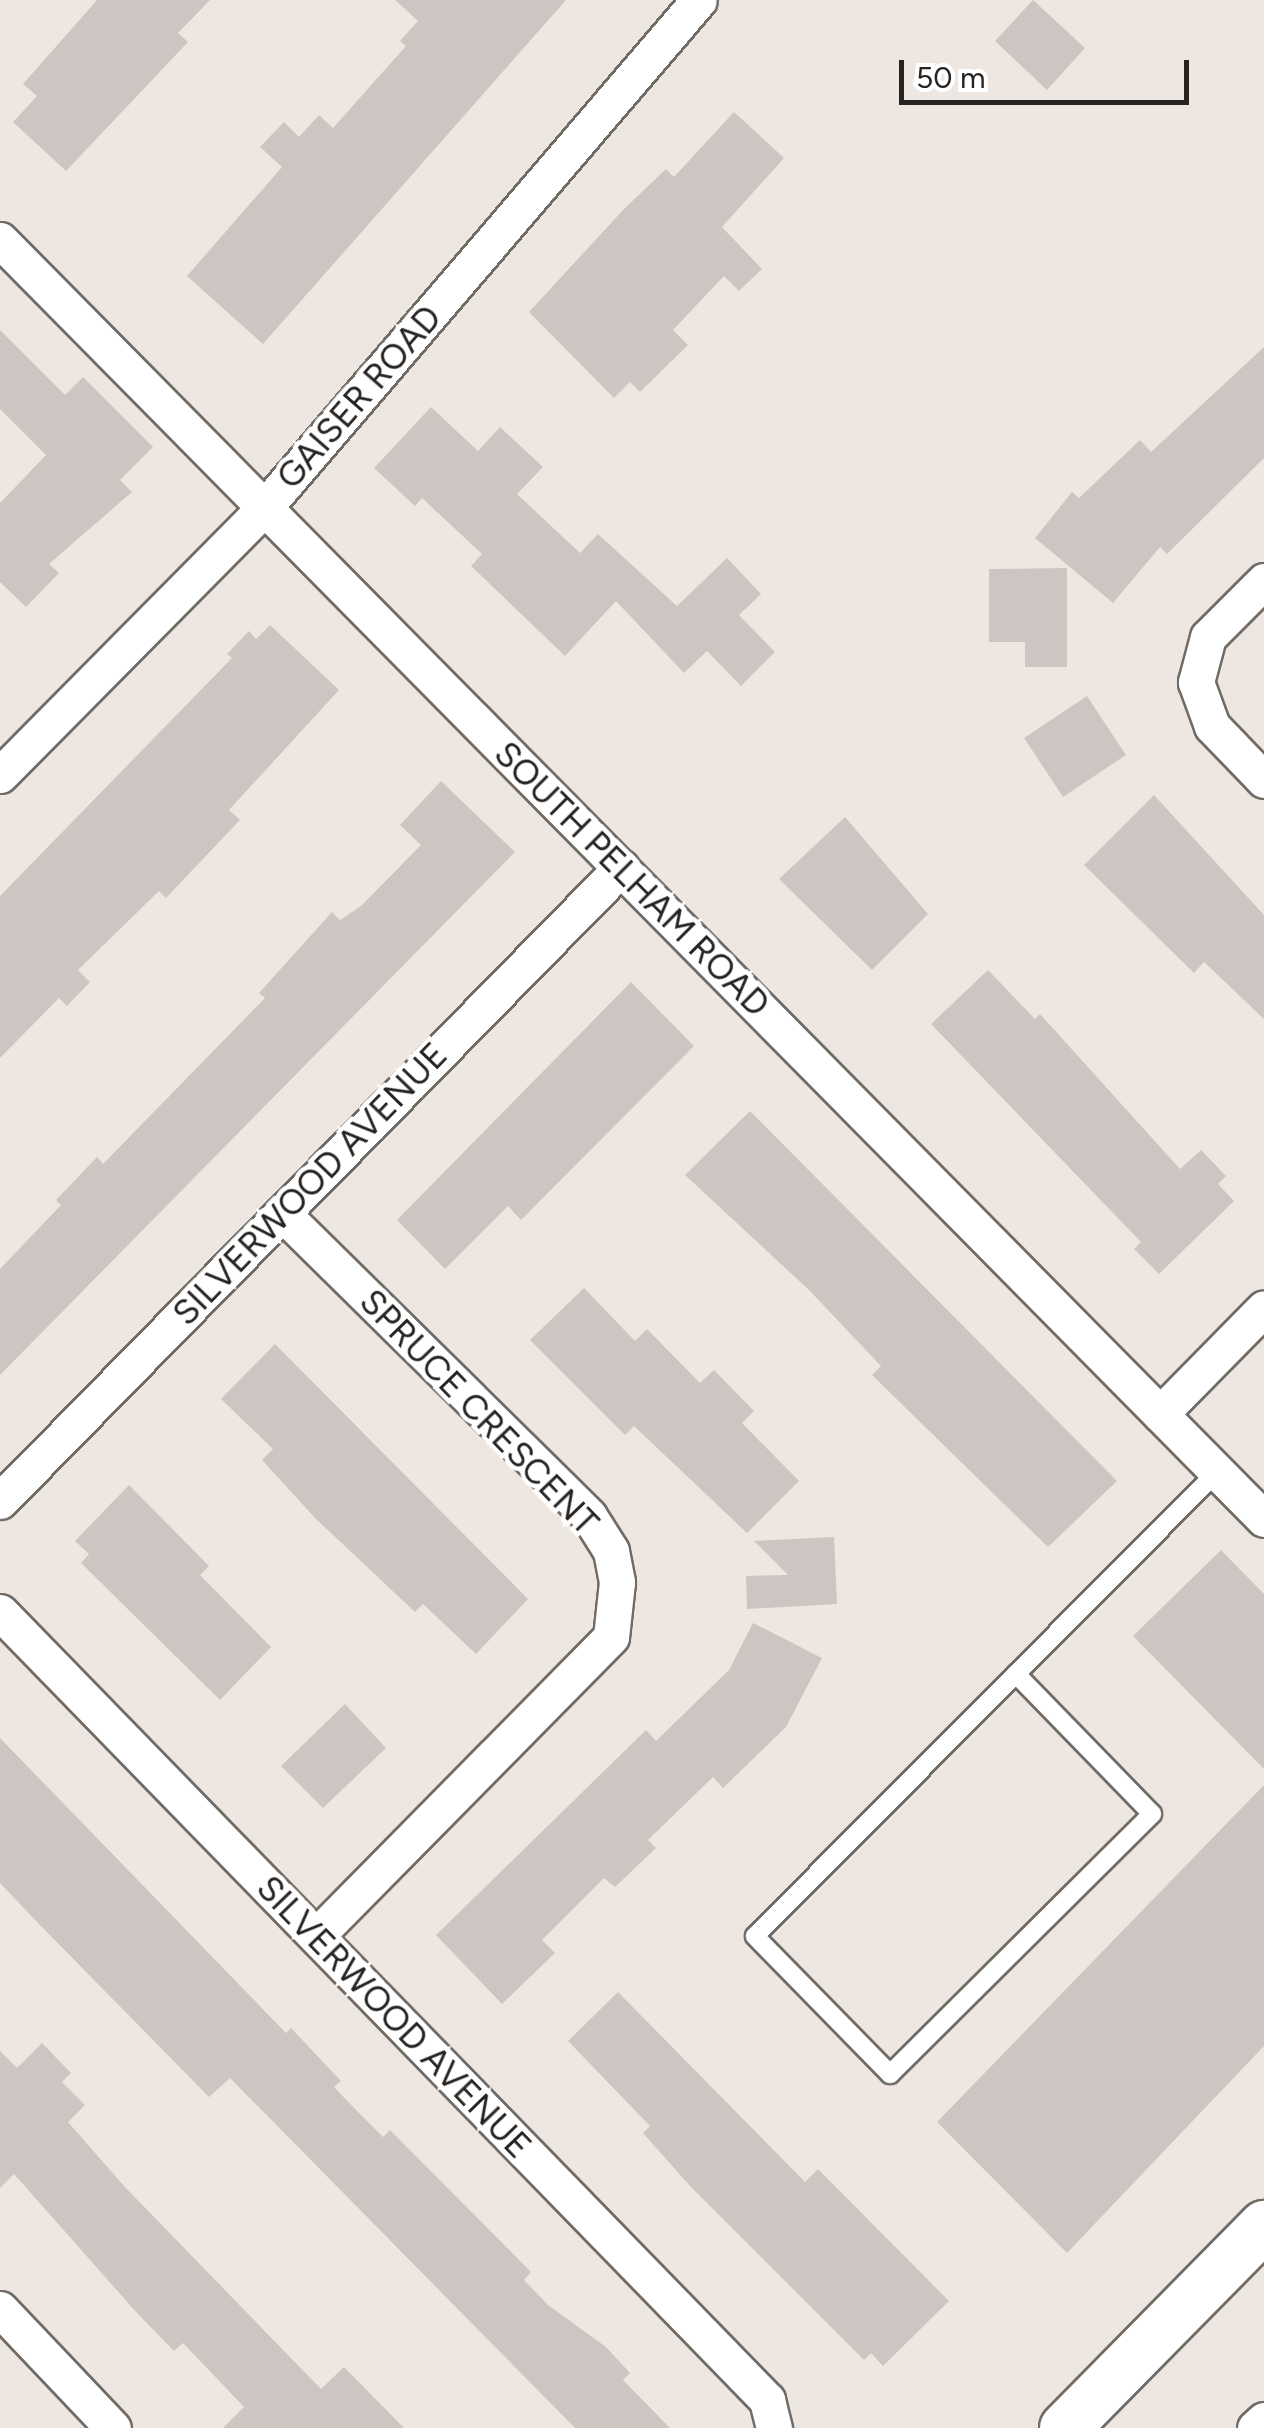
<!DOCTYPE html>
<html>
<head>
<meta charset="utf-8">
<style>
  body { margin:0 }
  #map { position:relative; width:1264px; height:2428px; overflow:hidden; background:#eee7e1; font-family:Figtree,sans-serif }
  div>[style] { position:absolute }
  .building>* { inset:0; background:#cec5c2 }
  .roads { filter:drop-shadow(2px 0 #716b66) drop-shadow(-2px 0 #716b66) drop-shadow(0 2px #716b66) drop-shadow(0 -2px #716b66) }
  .lane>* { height:18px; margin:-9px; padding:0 9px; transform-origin:9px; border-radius:9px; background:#fff }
  .street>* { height:35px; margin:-17.5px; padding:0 17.5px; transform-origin:17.5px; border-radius:17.5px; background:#fff }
  .secondary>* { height:50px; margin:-25px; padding:0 25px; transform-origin:25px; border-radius:25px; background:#fff }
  span { translate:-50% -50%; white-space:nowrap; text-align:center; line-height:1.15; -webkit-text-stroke:9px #fff; paint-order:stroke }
  .street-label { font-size:35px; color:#262321 }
  .scale { position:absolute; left:899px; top:60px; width:290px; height:45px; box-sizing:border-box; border:5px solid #262321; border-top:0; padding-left:12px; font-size:30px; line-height:35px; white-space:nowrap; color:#262321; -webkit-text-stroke:8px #fff; paint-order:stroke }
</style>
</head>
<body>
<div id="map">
  <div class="building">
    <i style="clip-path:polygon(97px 0,210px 0,178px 33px,188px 42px,66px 171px,13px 122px,37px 96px,23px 84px)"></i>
    <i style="clip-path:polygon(395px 0,566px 0,263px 344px,187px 276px,282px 167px,260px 147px,284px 122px,299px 137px,319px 115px,333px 128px,406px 46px,400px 41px,418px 21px)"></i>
    <i style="clip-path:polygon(1033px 0,1085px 48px,1047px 90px,995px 41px)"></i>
    <i style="clip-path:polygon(734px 112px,784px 158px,722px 227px,762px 269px,739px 291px,724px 276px,673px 330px,688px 345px,640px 392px,630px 382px,614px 398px,529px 312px,624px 209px,666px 169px,674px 177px)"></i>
    <i style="clip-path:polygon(0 330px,65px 395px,83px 377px,153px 447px,120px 480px,132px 492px,49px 564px,59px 573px,26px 607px,0 582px,0 503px,46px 455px,0 409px)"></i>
    <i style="clip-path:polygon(1264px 347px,1264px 458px,1167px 554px,1160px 547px,1113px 603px,1035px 538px,1072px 492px,1079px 498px,1140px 440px,1151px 452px)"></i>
    <i style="clip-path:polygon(431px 407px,478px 451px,500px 427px,543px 467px,517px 494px,580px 553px,598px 534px,677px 606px,727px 558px,761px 594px,739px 615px,775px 652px,741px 686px,707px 651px,684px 673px,616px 601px,565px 656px,471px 566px,482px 554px,422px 498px,415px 506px,374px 468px)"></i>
    <i style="clip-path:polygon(1067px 568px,1067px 667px,1025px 667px,1025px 642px,989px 642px,989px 569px)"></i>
    <i style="clip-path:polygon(270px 625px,339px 690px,229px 810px,240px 820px,166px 898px,159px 891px,78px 970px,90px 982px,67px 1006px,59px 998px,0 1058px,0 896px,232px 658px,227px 654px,249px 631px,256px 639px)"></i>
    <i style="clip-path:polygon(1087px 696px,1126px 755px,1063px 797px,1024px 738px)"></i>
    <i style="clip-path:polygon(441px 781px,515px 852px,0 1375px,0 1269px,61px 1205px,56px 1200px,97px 1157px,103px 1164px,265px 998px,259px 993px,332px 912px,340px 920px,361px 906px,421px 845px,400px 825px)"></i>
    <i style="clip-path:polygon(1154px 795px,1264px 915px,1264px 1019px,1204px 962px,1194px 973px,1084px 865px)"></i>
    <i style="clip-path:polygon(845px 817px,928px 914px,872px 970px,779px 879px)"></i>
    <i style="clip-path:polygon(988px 970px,1035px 1019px,1040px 1014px,1180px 1169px,1201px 1150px,1226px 1176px,1218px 1184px,1234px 1201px,1159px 1274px,1134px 1249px,1141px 1242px,931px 1024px)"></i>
    <i style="clip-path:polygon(631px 982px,694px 1046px,521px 1220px,508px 1206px,445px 1269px,397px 1220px)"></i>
    <i style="clip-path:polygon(750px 1111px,1117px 1481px,1048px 1547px,872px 1375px,881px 1366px,809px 1290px,685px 1175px)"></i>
    <i style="clip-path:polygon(584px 1288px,635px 1341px,647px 1329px,700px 1383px,714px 1370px,754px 1411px,742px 1423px,799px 1481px,747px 1533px,634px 1426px,625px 1435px,530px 1340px)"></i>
    <i style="clip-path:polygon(275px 1344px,528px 1599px,476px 1654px,423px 1604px,415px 1612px,315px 1518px,262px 1460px,273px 1449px,221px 1399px)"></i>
    <i style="clip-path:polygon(129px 1485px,209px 1566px,200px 1575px,271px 1647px,220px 1700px,81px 1563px,89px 1554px,75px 1541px)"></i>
    <i style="clip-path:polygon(834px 1537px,837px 1604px,747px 1609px,746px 1576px,788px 1575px,754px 1541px)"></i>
    <i style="clip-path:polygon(1221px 1550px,1264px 1594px,1264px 1769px,1133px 1636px)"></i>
    <i style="clip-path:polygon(753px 1623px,822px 1658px,786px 1727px,723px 1788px,713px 1777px,648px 1840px,656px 1848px,615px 1887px,604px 1878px,542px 1940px,555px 1953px,502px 2004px,436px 1935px,646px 1730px,656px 1741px,729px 1670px)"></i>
    <i style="clip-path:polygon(345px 1704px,386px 1748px,323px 1808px,281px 1766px)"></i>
    <i style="clip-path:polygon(0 1738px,286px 2033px,291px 2028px,341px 2081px,334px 2087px,358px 2112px,383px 2137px,390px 2130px,531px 2272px,524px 2280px,548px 2305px,606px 2347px,630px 2373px,623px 2380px,670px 2428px,575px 2428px,230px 2078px,209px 2097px,38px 1923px,0 1883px)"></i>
    <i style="clip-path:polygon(1264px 1785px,1264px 2046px,1067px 2253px,937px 2122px)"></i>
    <i style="clip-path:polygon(618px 1992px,805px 2182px,818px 2169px,949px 2301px,883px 2366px,871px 2353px,864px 2360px,690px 2186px,643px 2133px,650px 2126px,568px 2041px)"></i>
    <i style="clip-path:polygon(42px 2043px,71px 2073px,62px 2082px,85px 2105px,68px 2122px,124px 2186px,321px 2389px,344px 2367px,404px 2428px,223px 2428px,244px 2407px,183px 2343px,174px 2351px,137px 2313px,14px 2174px,0 2188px,0 2051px,17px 2068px)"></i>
  </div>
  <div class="roads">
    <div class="lane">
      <i style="left:1016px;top:1674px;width:195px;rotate:45.8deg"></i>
      <i style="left:1152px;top:1814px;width:369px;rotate:135.2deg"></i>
      <i style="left:890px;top:2074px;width:193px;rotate:-134.4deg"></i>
      <i style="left:755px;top:1936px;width:655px;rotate:-45.12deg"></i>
    </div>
    <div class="street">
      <i style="left:0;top:240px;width:1798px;rotate:45.34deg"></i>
      <i style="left:1264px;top:581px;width:79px;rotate:135deg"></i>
      <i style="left:1208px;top:637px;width:47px;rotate:104.9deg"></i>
      <i style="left:1196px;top:682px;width:47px;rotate:70deg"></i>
      <i style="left:1212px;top:726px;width:75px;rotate:46.1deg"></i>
      <i style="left:0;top:775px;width:377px;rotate:-45.3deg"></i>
      <i style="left:265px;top:507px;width:667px;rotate:-49.44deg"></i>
      <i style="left:282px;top:1213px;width:431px;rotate:44.6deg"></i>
      <i style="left:589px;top:1516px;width:41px;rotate:57.8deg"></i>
      <i style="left:611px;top:1551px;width:32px;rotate:79deg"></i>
      <i style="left:617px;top:1582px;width:55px;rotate:96.2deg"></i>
      <i style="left:611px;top:1637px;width:420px;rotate:134.6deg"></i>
      <i style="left:1160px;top:1414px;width:148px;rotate:-45.5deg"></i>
      <i style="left:0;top:1501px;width:887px;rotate:-45.55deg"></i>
      <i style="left:0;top:1612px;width:1100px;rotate:45.77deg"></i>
      <i style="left:767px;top:2400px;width:29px;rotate:76deg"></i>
      <i style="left:0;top:2309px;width:164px;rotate:46.5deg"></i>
      <i style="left:1255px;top:2428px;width:12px;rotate:-42deg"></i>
    </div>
    <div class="secondary">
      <i style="left:1065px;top:2428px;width:284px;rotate:-45.4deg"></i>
    </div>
  </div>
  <div class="street-label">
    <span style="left:359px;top:397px;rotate:-49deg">GAISER ROAD</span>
    <span style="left:632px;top:879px;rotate:45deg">SOUTH PELHAM ROAD</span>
    <span style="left:310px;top:1184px;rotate:-46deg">SILVERWOOD AVENUE</span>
    <span style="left:479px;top:1412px;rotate:46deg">SPRUCE CRESCENT</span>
    <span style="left:394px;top:2017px;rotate:46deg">SILVERWOOD AVENUE</span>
  </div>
  <div class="scale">50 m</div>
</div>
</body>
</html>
